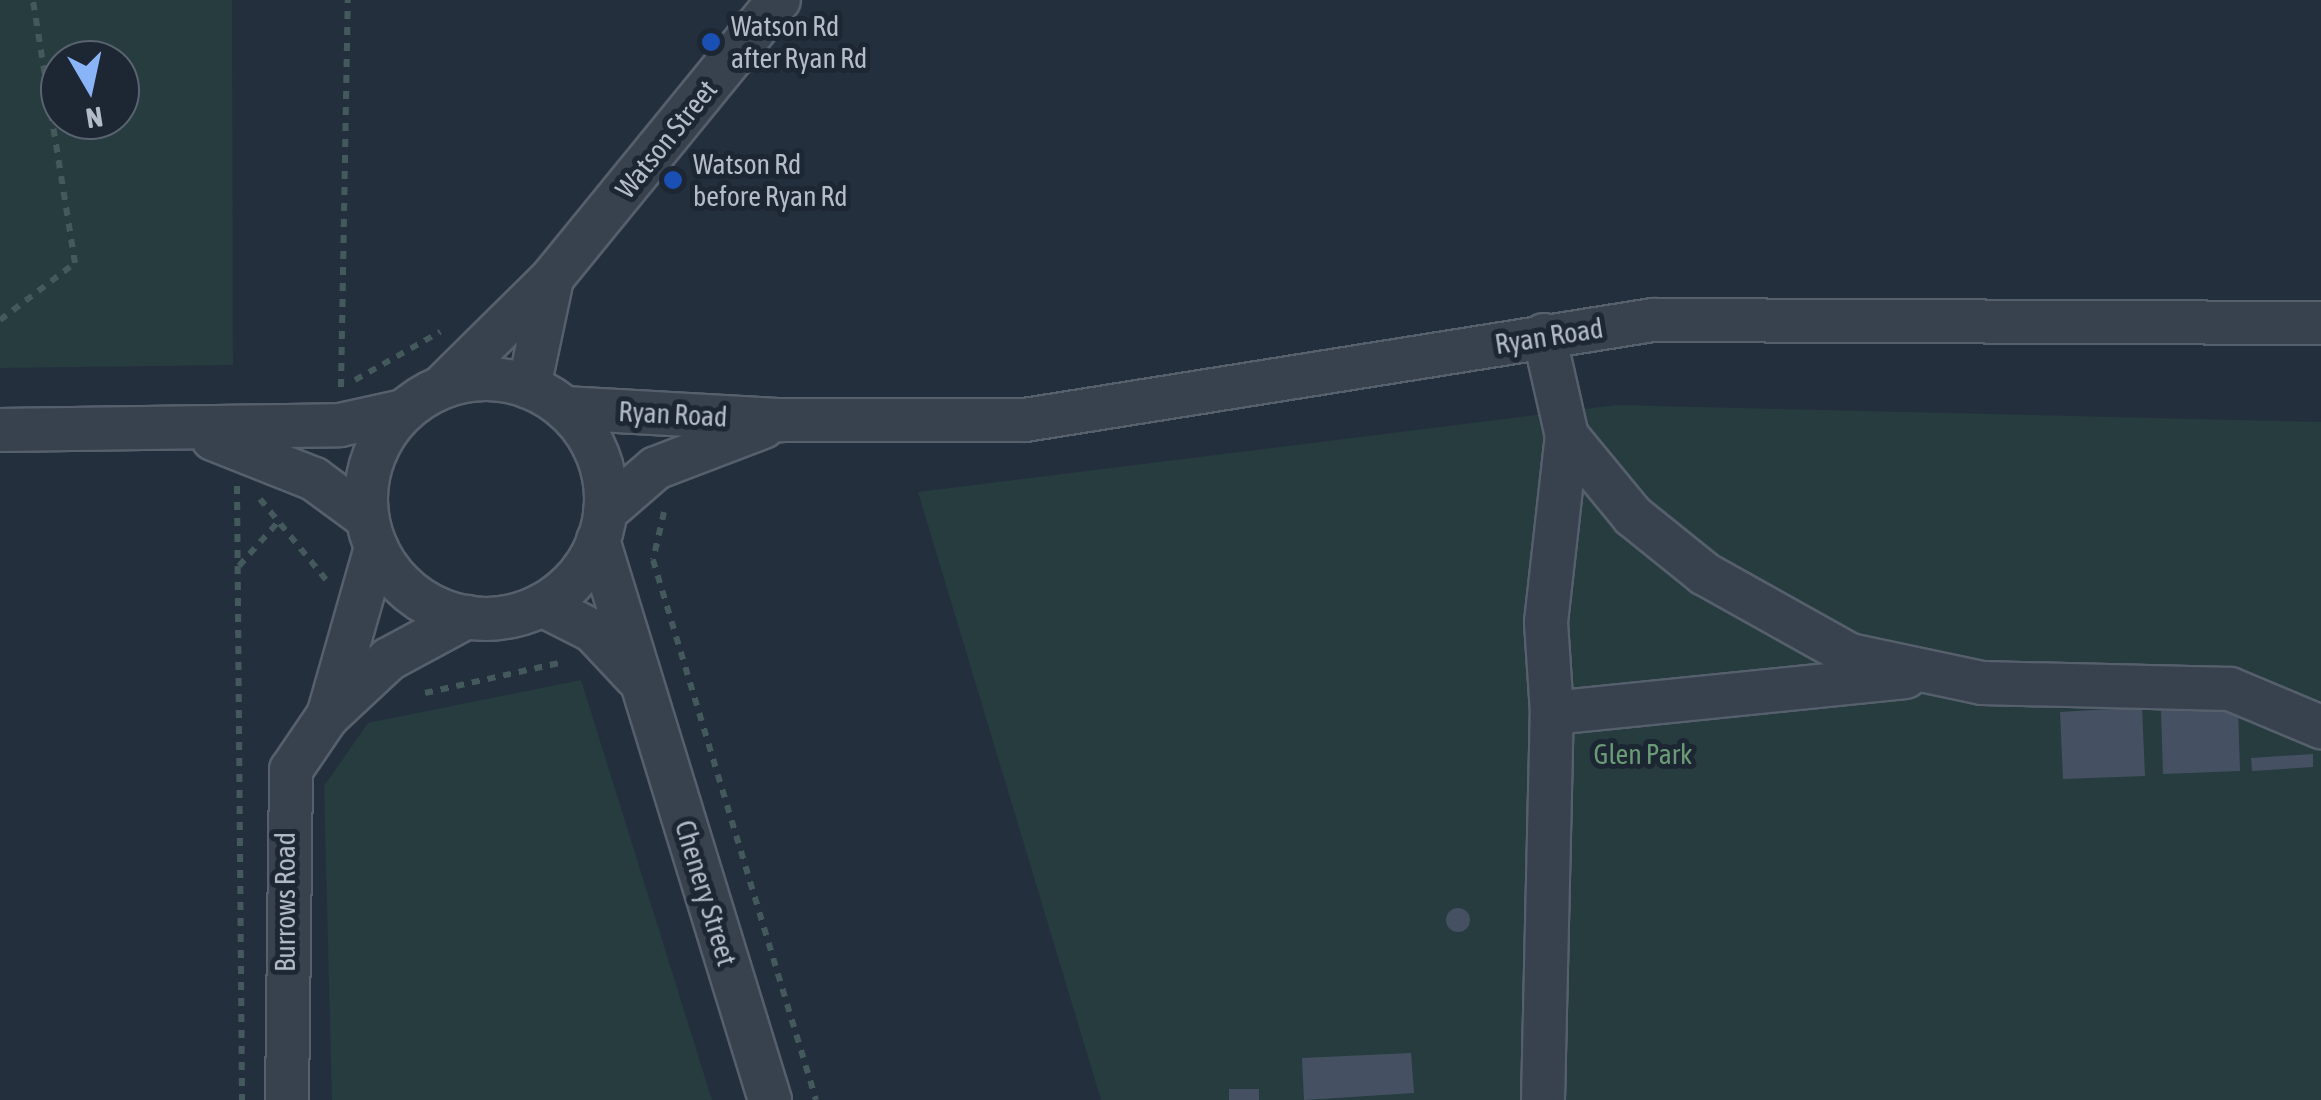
<!DOCTYPE html>
<html>
<head>
<meta charset="utf-8">
<style>
  body { margin:0 }
  #map { position:relative; width:2321px; height:1100px; overflow:hidden; background:#242f3e; font-family:"Asap Condensed",sans-serif }
  div>[style] { position:absolute }
  .green>* { inset:0; background:#263c3f }
  .building>* { inset:0; background:#455162 }
  .round { border-radius:50% }
  .path>* { height:6px; margin-top:-3px; transform-origin:0; background:repeating-linear-gradient(90deg,#44595c 0 8px,transparent 0 16px) }
  .roads { filter:drop-shadow(2px 0 #565f6c) drop-shadow(-2px 0 #565f6c) drop-shadow(0 2px #565f6c) drop-shadow(0 -2px #565f6c) }
  .minor>* { height:42px; margin:-21px; padding:0 21px; transform-origin:21px; border-radius:21px; background:#38414e }
  .minor>.ring { margin:-21px; padding:0; box-sizing:content-box; background:none; border:42px solid #38414e; border-radius:50% }
  .dots>* { width:28px; height:28px; translate:-50% -50%; box-sizing:border-box; border:5px solid #1d2633; border-radius:50% }
  span { translate:-50% -50%; white-space:nowrap; text-align:center; line-height:1.15; -webkit-text-stroke:10px #1d2633; paint-order:stroke }
  .poi-label { font-size:28px; color:#b4bcc9 }
  .left { translate:0 -50%; text-align:left }
  .street-label { font-size:28px; color:#b4bcc9 }
  .park-label { font-size:28px; color:#6b9a76 }
  .north { position:absolute; left:40px; top:40px; width:100px; height:100px; box-sizing:border-box; background:#1d2633; border:2px solid #59626f; border-radius:50%; rotate:171deg; font-size:28px; font-weight:700; line-height:40px; text-align:center; color:#b4bcc9 }
  .north::after { content:''; display:block; margin:auto; width:35px; height:45px; background:#8ab4f8; clip-path:polygon(50% 0,100% 100%,50% 72%,0 100%) }
</style>
</head>
<body>
<div id="map">
  <div class="green">
    <i style="clip-path:polygon(evenodd,0 0,232px 0,233px 365px,0 368px,0 0,60px 60px,120px 60px,120px 120px,60px 120px,60px 60px)"></i>
    <i style="clip-path:polygon(1617px 405px,2321px 422px,2321px 1100px,1101px 1100px,918px 492px)"></i>
    <i style="clip-path:polygon(581px 680px,712px 1100px,332px 1100px,324px 786px,368px 723px)"></i>
  </div>
  <div class="building">
    <i style="clip-path:polygon(2142px 707px,2145px 776px,2063px 779px,2060px 712px)"></i>
    <i style="clip-path:polygon(2238px 708px,2240px 771px,2163px 774px,2161px 711px)"></i>
    <i style="clip-path:polygon(2313px 754px,2313px 767px,2252px 771px,2251px 758px)"></i>
    <i class="round" style="left:1446px;top:908px;width:24px;height:24px"></i>
    <i style="clip-path:polygon(1411px 1053px,1414px 1093px,1304px 1100px,1302px 1058px)"></i>
    <i style="clip-path:polygon(1229px 1089px,1259px 1089px,1259px 1100px,1229px 1100px)"></i>
  </div>
  <div class="path">
    <i style="left:0;top:320px;width:94px;rotate:-37.2deg"></i>
    <i style="left:75px;top:263px;width:266px;rotate:-99.1deg"></i>
    <i style="left:355px;top:380px;width:98px;rotate:-29.5deg"></i>
    <i style="left:341px;top:387px;width:387px;rotate:-89deg"></i>
    <i style="left:237px;top:486px;width:614px;rotate:89.53deg"></i>
    <i style="left:260px;top:499px;width:107px;rotate:50.7deg"></i>
    <i style="left:664px;top:512px;width:49px;rotate:102.9deg"></i>
    <i style="left:653px;top:560px;width:564px;rotate:73.2deg"></i>
    <i style="left:239px;top:566px;width:59px;rotate:-48.4deg"></i>
    <i style="left:425px;top:693px;width:142px;rotate:-12.6deg"></i>
  </div>
  <div class="roads">
    <div class="minor">
      <i style="left:1544px;top:335px;width:104px;rotate:77.2deg"></i>
      <i style="left:1567px;top:436px;width:104px;rotate:50.5deg"></i>
      <i style="left:1633px;top:516px;width:92px;rotate:38.9deg"></i>
      <i style="left:1705px;top:574px;width:166px;rotate:29.2deg"></i>
      <i style="left:1850px;top:655px;width:135px;rotate:12deg"></i>
      <i style="left:1982px;top:683px;width:248px;rotate:1.4deg"></i>
      <i style="left:2230px;top:689px;width:99px;rotate:22.7deg"></i>
      <i class="ring" style="left:366px;top:379px;width:198px;height:198px"></i>
      <i style="left:443px;top:386px;width:153px;rotate:-44.7deg"></i>
      <i style="left:552px;top:278px;width:359px;rotate:-50.8deg"></i>
      <i style="left:529px;top:387px;width:110px;rotate:-78deg"></i>
      <i style="left:564px;top:408px;width:218px;rotate:3.2deg"></i>
      <i style="left:782px;top:420px;width:243px"></i>
      <i style="left:1025px;top:420px;width:636px;rotate:-9.05deg"></i>
      <i style="left:1653px;top:320px;width:668px;rotate:0.26deg"></i>
      <i style="left:0;top:430px;width:340px;rotate:-0.8deg"></i>
      <i style="left:340px;top:425px;width:65px;rotate:-12.5deg"></i>
      <i style="left:213px;top:439px;width:109px;rotate:21.6deg"></i>
      <i style="left:314px;top:479px;width:66px;rotate:36.3deg"></i>
      <i style="left:605px;top:512px;width:67px;rotate:-40.8deg"></i>
      <i style="left:656px;top:468px;width:115px;rotate:-21deg"></i>
      <i style="left:598px;top:540px;width:586px;rotate:72.93deg"></i>
      <i style="left:542px;top:605px;width:57px;rotate:27deg"></i>
      <i style="left:593px;top:631px;width:63px;rotate:46.9deg"></i>
      <i style="left:1552px;top:713px;width:355px;rotate:-5.8deg"></i>
      <i style="left:328px;top:716px;width:175px;rotate:-74.1deg"></i>
      <i style="left:287px;top:1100px;width:330px;rotate:-89.3deg"></i>
      <i style="left:291px;top:770px;width:64px;rotate:-55.8deg"></i>
      <i style="left:327px;top:717px;width:85px;rotate:-43.1deg"></i>
      <i style="left:389px;top:659px;width:89px;rotate:-28.3deg"></i>
      <i style="left:1543px;top:1100px;width:387px;rotate:-88.7deg"></i>
      <i style="left:1552px;top:713px;width:91px;rotate:-93.8deg"></i>
      <i style="left:1546px;top:622px;width:187px;rotate:-83.6deg"></i>
    </div>
  </div>
  <div class="dots">
    <i style="left:711px;top:42px;background:#1a4fb4"></i>
    <i style="left:673px;top:180px;background:#1a4fb4"></i>
  </div>
  <div class="poi-label">
    <span class="left" style="left:731px;top:42px">Watson Rd<br>after Ryan Rd</span>
    <span class="left" style="left:693px;top:180px">Watson Rd<br>before Ryan Rd</span>
  </div>
  <div class="street-label">
    <span style="left:666px;top:139px;rotate:-51deg">Watson Street</span>
    <span style="left:1549px;top:336px;rotate:-9deg">Ryan Road</span>
    <span style="left:673px;top:414px;rotate:3deg">Ryan Road</span>
    <span style="left:706px;top:893px;rotate:73deg">Chenery Street</span>
    <span style="left:285px;top:902px;rotate:-90deg">Burrows Road</span>
  </div>
  <div class="park-label">
    <span style="left:1643px;top:754px">Glen Park</span>
  </div>
  <div class="north">N</div>
</div>
</body>
</html>
